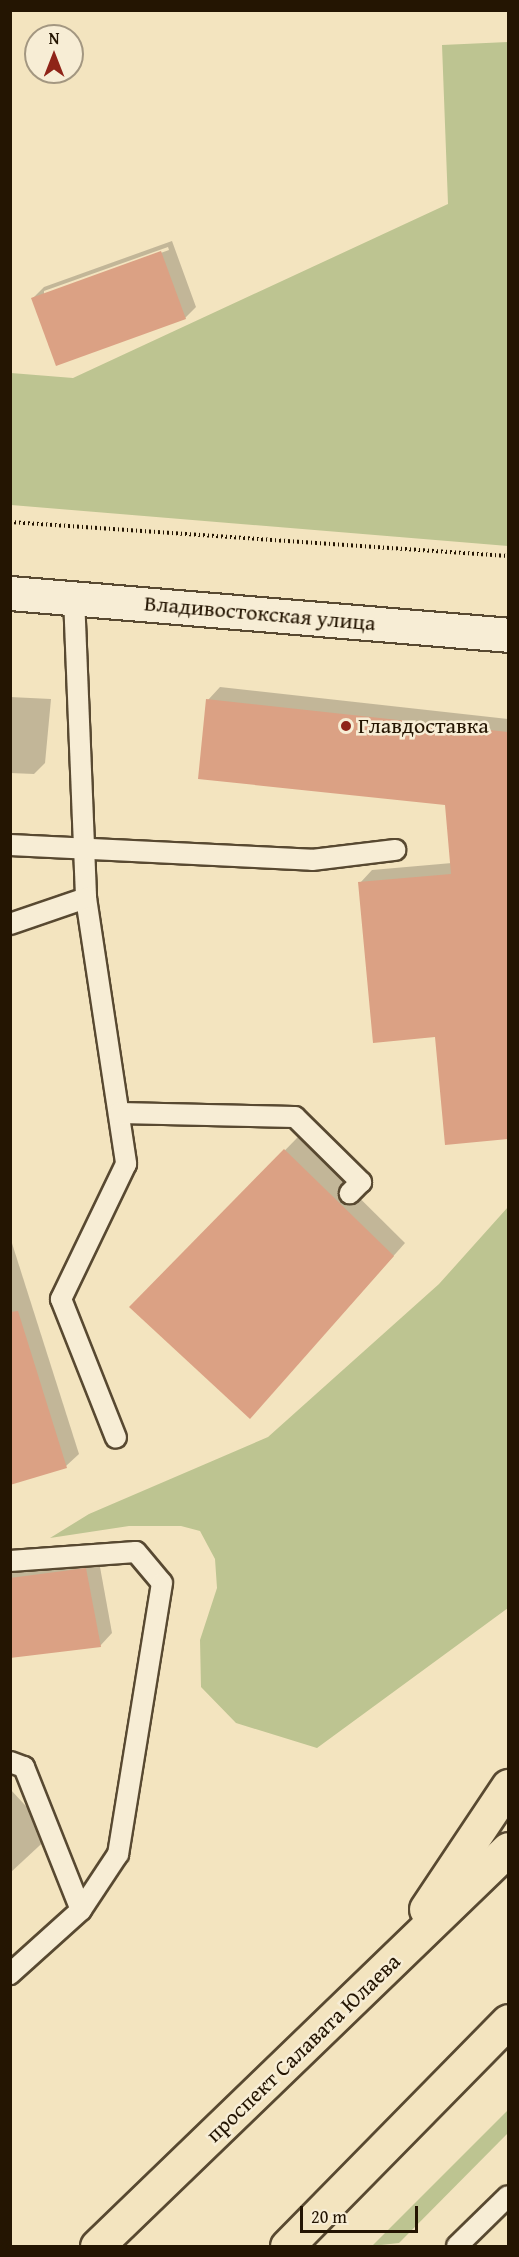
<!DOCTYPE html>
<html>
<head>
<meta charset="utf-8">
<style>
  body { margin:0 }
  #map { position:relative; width:519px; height:2257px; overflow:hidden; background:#f3e4bf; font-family:"Gentium Book Plus",serif }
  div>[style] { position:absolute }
  .green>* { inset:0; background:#bdc491 }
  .shadow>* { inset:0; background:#0003 }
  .building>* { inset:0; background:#dba184 }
  .path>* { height:4px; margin-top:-2px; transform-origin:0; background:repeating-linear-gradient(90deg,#241502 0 1.5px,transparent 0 4.5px) }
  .roads { filter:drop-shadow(2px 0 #584931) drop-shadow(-2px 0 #584931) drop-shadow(0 2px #584931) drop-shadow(0 -2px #584931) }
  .service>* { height:20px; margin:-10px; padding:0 10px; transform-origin:10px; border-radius:10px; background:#f7edd5 }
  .tertiary>* { height:33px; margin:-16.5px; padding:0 16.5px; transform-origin:16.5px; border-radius:16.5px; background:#f7edd5 }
  .primary>* { height:33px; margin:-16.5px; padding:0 16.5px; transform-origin:16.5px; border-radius:16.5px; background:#f3e4bf }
  .dots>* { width:16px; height:16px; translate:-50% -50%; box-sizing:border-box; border:3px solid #f7edd5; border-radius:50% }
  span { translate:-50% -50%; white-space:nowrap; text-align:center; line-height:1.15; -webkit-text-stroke:5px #f7edd5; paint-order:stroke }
  .street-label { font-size:22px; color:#241502 }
  .poi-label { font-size:22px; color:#241502 }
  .left { translate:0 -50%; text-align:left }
  .frame { position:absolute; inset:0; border:12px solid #241502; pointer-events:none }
  .north { position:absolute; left:24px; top:24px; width:60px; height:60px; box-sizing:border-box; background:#f7edd5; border:2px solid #a39781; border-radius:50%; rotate:0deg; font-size:16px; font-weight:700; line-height:24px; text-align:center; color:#241502 }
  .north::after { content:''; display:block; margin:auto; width:21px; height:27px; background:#8f2418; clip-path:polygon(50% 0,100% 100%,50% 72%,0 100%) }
  .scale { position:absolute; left:300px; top:2206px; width:118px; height:27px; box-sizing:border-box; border:3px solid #241502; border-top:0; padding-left:8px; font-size:18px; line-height:21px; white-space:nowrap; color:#241502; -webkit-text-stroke:4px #f7edd5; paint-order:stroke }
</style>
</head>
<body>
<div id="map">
  <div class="green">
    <i style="clip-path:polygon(508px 42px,508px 546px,11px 505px,11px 373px,73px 378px,448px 204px,442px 45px)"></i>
    <i style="clip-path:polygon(508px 1207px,508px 1608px,317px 1748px,236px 1723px,201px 1687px,200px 1640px,217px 1588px,215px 1559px,200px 1531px,181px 1526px,129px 1526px,50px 1538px,89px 1514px,268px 1437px,439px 1284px)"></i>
    <i style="clip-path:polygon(508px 2110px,508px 2133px,399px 2243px,372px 2246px)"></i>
  </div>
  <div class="shadow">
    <i style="clip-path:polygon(evenodd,172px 241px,196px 307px,185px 318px,33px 298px,44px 287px,172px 241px,168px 247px,169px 250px,44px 295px,44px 291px,168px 247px)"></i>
    <i style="clip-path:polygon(220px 687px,508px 719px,508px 1137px,446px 1143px,436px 1035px,360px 883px,372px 870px,452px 863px,446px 804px,208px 700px)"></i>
    <i style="clip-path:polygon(10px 697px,51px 699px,45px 763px,34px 774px,10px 773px)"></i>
    <i style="clip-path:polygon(298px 1137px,405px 1243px,262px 1404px,132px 1307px)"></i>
    <i style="clip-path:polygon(10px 1237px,79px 1454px,66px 1466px,10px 1484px)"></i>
    <i style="clip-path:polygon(98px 1556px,112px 1633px,100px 1646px,10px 1657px,10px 1570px)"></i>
    <i style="clip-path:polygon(10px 1789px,52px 1834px,10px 1873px)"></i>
  </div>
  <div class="building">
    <i style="clip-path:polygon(161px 251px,186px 319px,56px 366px,31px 298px)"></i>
    <i style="clip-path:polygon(206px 699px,508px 732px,508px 1139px,445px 1145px,435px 1037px,373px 1043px,358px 882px,451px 874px,445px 805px,198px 779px)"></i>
    <i style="clip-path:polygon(284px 1149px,394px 1256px,250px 1419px,129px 1307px)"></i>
    <i style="clip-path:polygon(18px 1311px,67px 1468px,10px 1485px,10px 1312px)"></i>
    <i style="clip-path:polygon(86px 1568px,101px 1647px,10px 1658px,10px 1578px)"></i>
  </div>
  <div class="path">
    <i style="left:10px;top:522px;width:499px;rotate:3.9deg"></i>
  </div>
  <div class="roads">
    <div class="service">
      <i style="left:74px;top:597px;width:301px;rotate:87.7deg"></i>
      <i style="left:86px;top:898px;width:269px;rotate:81.4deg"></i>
      <i style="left:126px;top:1164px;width:150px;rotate:115.7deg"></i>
      <i style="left:61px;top:1299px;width:149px;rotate:68.4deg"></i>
      <i style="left:10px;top:845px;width:302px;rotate:2.8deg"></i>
      <i style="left:312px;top:860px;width:84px;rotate:-6.9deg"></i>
      <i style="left:10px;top:924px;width:80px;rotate:-18.9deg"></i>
      <i style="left:119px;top:1113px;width:176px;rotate:1.3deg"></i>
      <i style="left:295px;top:1117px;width:93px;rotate:44.6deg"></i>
      <i style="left:361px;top:1182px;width:16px;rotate:135deg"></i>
      <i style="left:10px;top:1561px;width:126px;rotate:-4.1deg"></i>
      <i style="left:136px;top:1552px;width:40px;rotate:50deg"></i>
      <i style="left:162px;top:1583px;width:275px;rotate:99.2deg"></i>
      <i style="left:118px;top:1854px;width:67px;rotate:123.5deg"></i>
      <i style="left:10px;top:1762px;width:15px;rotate:20deg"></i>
      <i style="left:24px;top:1767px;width:154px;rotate:68.3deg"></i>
      <i style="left:81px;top:1910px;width:96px;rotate:138deg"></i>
      <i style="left:457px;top:2246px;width:71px;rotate:-44.4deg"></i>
    </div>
    <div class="tertiary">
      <i style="left:10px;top:593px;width:500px;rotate:4.8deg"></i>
    </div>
    <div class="primary">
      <i style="left:426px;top:1909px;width:148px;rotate:-56.3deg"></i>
      <i style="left:97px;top:2246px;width:571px;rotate:-44.01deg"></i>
      <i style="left:287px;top:2246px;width:315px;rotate:-45.5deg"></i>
    </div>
  </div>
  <div class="dots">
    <i style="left:346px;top:726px;background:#8f2418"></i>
  </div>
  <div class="street-label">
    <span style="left:260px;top:613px;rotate:5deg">Владивостокская улица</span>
    <span style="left:303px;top:2048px;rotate:-44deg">проспект Салавата Юлаева</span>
  </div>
  <div class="poi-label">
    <span class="left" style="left:358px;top:726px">Главдоставка</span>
  </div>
  <div class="frame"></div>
  <div class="north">N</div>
  <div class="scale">20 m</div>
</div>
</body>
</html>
